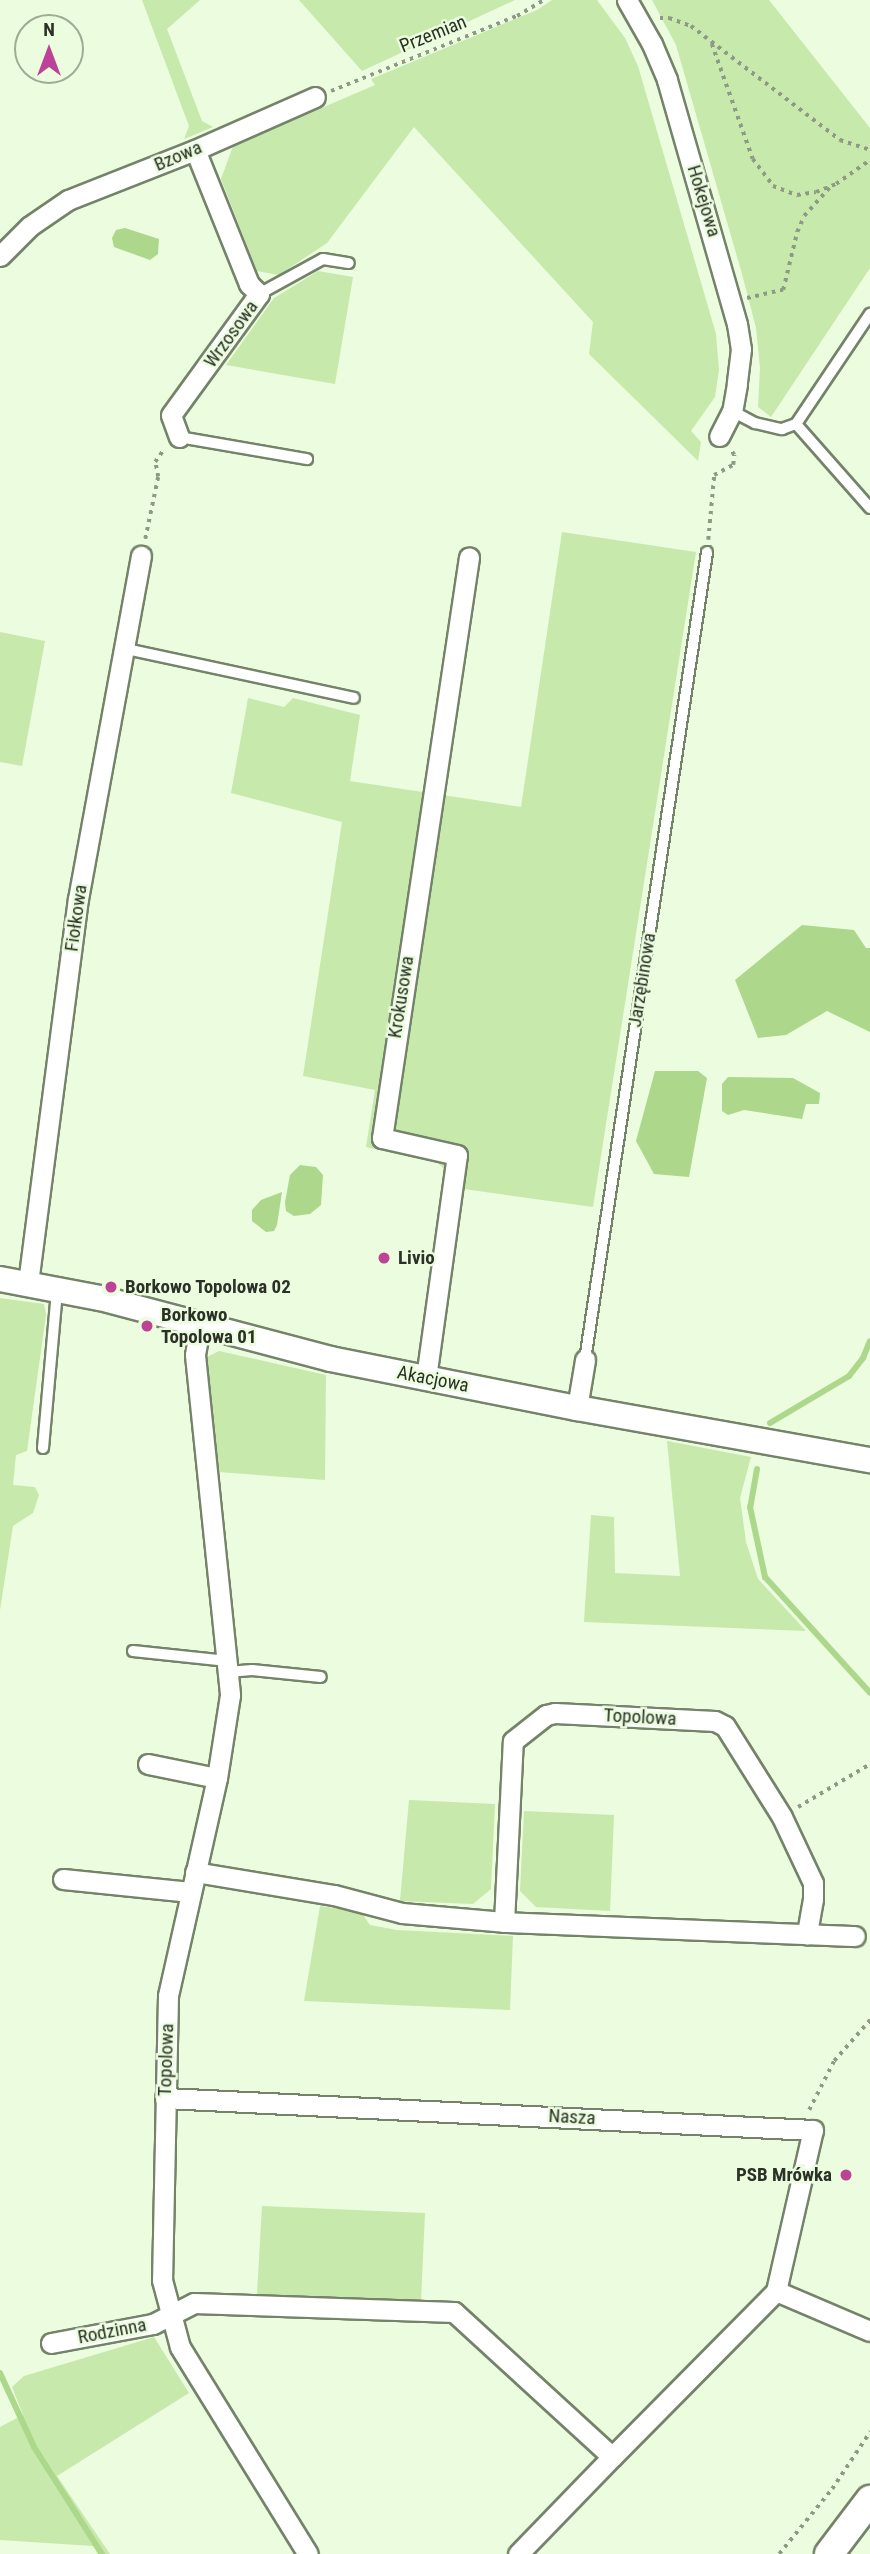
<!DOCTYPE html>
<html>
<head>
<meta charset="utf-8">
<style>
  body { margin:0 }
  #map { position:relative; width:870px; height:2554px; overflow:hidden; background:#ebfcdf; font-family:"Roboto Condensed",sans-serif }
  div>[style] { position:absolute }
  .green>* { inset:0; background:#c7e9ac }
  .water>* { inset:0; background:#add88b }
  .stream>* { height:6px; margin:-3px; padding:0 3px; transform-origin:3px; border-radius:3px; background:#add88b }
  .path>* { height:3.5px; margin-top:-1.75px; transform-origin:0; background:repeating-linear-gradient(90deg,#8e9a85 0 3.5px,transparent 0 8.5px) }
  .roads { filter:drop-shadow(2px 0 #748369) drop-shadow(-2px 0 #748369) drop-shadow(0 2px #748369) drop-shadow(0 -2px #748369) }
  .service>* { height:10px; margin:-5px; padding:0 5px; transform-origin:5px; border-radius:5px; background:#fff }
  .minor>* { height:19px; margin:-9.5px; padding:0 9.5px; transform-origin:9.5px; border-radius:9.5px; background:#fff }
  .tertiary>* { height:24px; margin:-12px; padding:0 12px; transform-origin:12px; border-radius:12px; background:#fff }
  .secondary>* { height:28px; margin:-14px; padding:0 14px; transform-origin:14px; border-radius:14px; background:#fff }
  .dots>* { width:19px; height:19px; translate:-50% -50%; box-sizing:border-box; border:4px solid #ebfcdf; border-radius:50% }
  span { translate:-50% -50%; white-space:nowrap; text-align:center; line-height:1.15; -webkit-text-stroke:5px #ebfcdf; paint-order:stroke }
  .street-label { font-size:19px; color:#2b3126 }
  .poi-label { font-size:19px; color:#2b3126; font-weight:700 }
  .left { translate:0 -50%; text-align:left }
  .right { translate:-100% -50%; text-align:right }
  .north { position:absolute; left:14px; top:14px; width:70px; height:70px; box-sizing:border-box; background:#ebfcdf; border:2px solid #9eab95; border-radius:50%; rotate:0deg; font-size:19px; font-weight:700; line-height:28px; text-align:center; color:#2b3126 }
  .north::after { content:''; display:block; margin:auto; width:24px; height:32px; background:#bc4396; clip-path:polygon(50% 0,100% 100%,50% 72%,0 100%) }
</style>
</head>
<body>
<div id="map">
  <div class="green">
    <i style="clip-path:polygon(142px 0,200px 0,167px 29px,202px 121px,213px 127px,184px 139px,189px 126px)"></i>
    <i style="clip-path:polygon(299px 0,515px 0,362px 71px)"></i>
    <i style="clip-path:polygon(552px 0,597px 0,625px 38px,638px 66px,716px 334px,719px 370px,715px 397px,691px 431px,701px 442px,698px 461px,589px 354px,593px 322px,414px 127px,327px 243px,279px 275px,257px 271px,221px 179px,233px 146px,375px 85px,371px 79px,537px 10px)"></i>
    <i style="clip-path:polygon(652px 0,769px 0,870px 128px,870px 268px,771px 417px,758px 407px,760px 368px,756px 328px,742px 274px,676px 45px)"></i>
    <i style="clip-path:polygon(318px 271px,353px 277px,335px 384px,226px 365px,274px 298px)"></i>
    <i style="clip-path:polygon(562px 532px,696px 552px,593px 1207px,464px 1189px,438px 1163px,366px 1147px,375px 1090px,303px 1076px,342px 822px,231px 793px,248px 698px,284px 707px,293px 698px,360px 715px,350px 781px,521px 807px)"></i>
    <i style="clip-path:polygon(0 632px,45px 641px,22px 766px,0 762px)"></i>
    <i style="clip-path:polygon(0 1298px,44px 1304px,46px 1315px,27px 1451px,16px 1455px,13px 1485px,35px 1487px,39px 1495px,33px 1513px,13px 1526px,0 1610px)"></i>
    <i style="clip-path:polygon(219px 1351px,326px 1375px,325px 1480px,218px 1472px,205px 1358px)"></i>
    <i style="clip-path:polygon(667px 1441px,751px 1457px,740px 1498px,746px 1542px,758px 1579px,806px 1631px,584px 1622px,591px 1515px,614px 1517px,615px 1573px,680px 1576px)"></i>
    <i style="clip-path:polygon(409px 1800px,495px 1804px,491px 1889px,473px 1904px,400px 1901px)"></i>
    <i style="clip-path:polygon(524px 1811px,614px 1815px,610px 1911px,536px 1907px,520px 1891px)"></i>
    <i style="clip-path:polygon(320px 1906px,361px 1912px,370px 1925px,397px 1930px,513px 1936px,510px 2010px,304px 2001px)"></i>
    <i style="clip-path:polygon(262px 2206px,425px 2213px,421px 2301px,257px 2294px)"></i>
    <i style="clip-path:polygon(154px 2337px,189px 2393px,57px 2476px,110px 2554px,98px 2554px,93px 2546px,0 2540px,0 2427px,23px 2415px,12px 2387px,24px 2376px)"></i>
  </div>
  <div class="water">
    <i style="clip-path:polygon(125px 228px,159px 239px,158px 254px,150px 260px,114px 247px,112px 238px,116px 230px)"></i>
    <i style="clip-path:polygon(802px 925px,854px 930px,866px 948px,870px 948px,870px 1032px,827px 1011px,786px 1035px,758px 1038px,735px 980px)"></i>
    <i style="clip-path:polygon(655px 1071px,698px 1071px,707px 1078px,689px 1177px,654px 1174px,636px 1141px)"></i>
    <i style="clip-path:polygon(728px 1077px,793px 1078px,820px 1093px,819px 1104px,806px 1104px,802px 1119px,744px 1110px,728px 1115px,722px 1111px,722px 1084px)"></i>
    <i style="clip-path:polygon(300px 1165px,316px 1167px,323px 1175px,321px 1205px,310px 1214px,294px 1216px,286px 1211px,285px 1202px,290px 1175px)"></i>
    <i style="clip-path:polygon(282px 1192px,277px 1225px,274px 1231px,266px 1232px,252px 1221px,252px 1210px,261px 1200px)"></i>
  </div>
  <div class="stream">
    <i style="left:770px;top:1423px;width:92px;rotate:-30.7deg"></i>
    <i style="left:849px;top:1376px;width:23px;rotate:-52deg"></i>
    <i style="left:863px;top:1358px;width:18px;rotate:-68deg"></i>
    <i style="left:757px;top:1469px;width:39px;rotate:100deg"></i>
    <i style="left:750px;top:1507px;width:72px;rotate:77.9deg"></i>
    <i style="left:765px;top:1577px;width:156px;rotate:47.8deg"></i>
    <i style="left:0;top:2373px;width:81px;rotate:65.3deg"></i>
    <i style="left:34px;top:2447px;width:127px;rotate:57.6deg"></i>
  </div>
  <div class="path">
    <i style="left:660px;top:18px;width:9px"></i>
    <i style="left:669px;top:18px;width:23px;rotate:20deg"></i>
    <i style="left:691px;top:26px;width:188px;rotate:37.4deg"></i>
    <i style="left:840px;top:140px;width:32px;rotate:18deg"></i>
    <i style="left:712px;top:44px;width:122px;rotate:70.4deg"></i>
    <i style="left:753px;top:159px;width:34px;rotate:53deg"></i>
    <i style="left:773px;top:186px;width:26px;rotate:21deg"></i>
    <i style="left:797px;top:195px;width:19px;rotate:-9deg"></i>
    <i style="left:816px;top:192px;width:22px;rotate:-22deg"></i>
    <i style="left:836px;top:184px;width:42px;rotate:-35.2deg"></i>
    <i style="left:331px;top:91px;width:201px;rotate:-22deg"></i>
    <i style="left:517px;top:16px;width:31px;rotate:-31deg"></i>
    <i style="left:747px;top:298px;width:37px;rotate:-13deg"></i>
    <i style="left:783px;top:290px;width:60px;rotate:-76.4deg"></i>
    <i style="left:797px;top:232px;width:17px;rotate:-66deg"></i>
    <i style="left:804px;top:216px;width:38px;rotate:-48deg"></i>
    <i style="left:145px;top:539px;width:63px;rotate:-78.2deg"></i>
    <i style="left:158px;top:477px;width:15px;rotate:-101deg"></i>
    <i style="left:155px;top:462px;width:16px;rotate:-55deg"></i>
    <i style="left:708px;top:540px;width:65px;rotate:-84.7deg"></i>
    <i style="left:714px;top:475px;width:21px;rotate:-28deg"></i>
    <i style="left:733px;top:465px;width:10px;rotate:-84deg"></i>
    <i style="left:734px;top:455px;width:7px;rotate:-124deg"></i>
    <i style="left:798px;top:1807px;width:84px;rotate:-30.8deg"></i>
    <i style="left:809px;top:2110px;width:55px;rotate:-63deg"></i>
    <i style="left:834px;top:2061px;width:55px;rotate:-48.7deg"></i>
    <i style="left:779px;top:2554px;width:84px;rotate:-50.8deg"></i>
    <i style="left:832px;top:2489px;width:69px;rotate:-56.3deg"></i>
  </div>
  <div class="roads">
    <div class="service">
      <i style="left:259px;top:294px;width:73px;rotate:-28.7deg"></i>
      <i style="left:323px;top:259px;width:26px;rotate:9deg"></i>
      <i style="left:732px;top:411px;width:26px;rotate:28deg"></i>
      <i style="left:755px;top:423px;width:28px;rotate:13deg"></i>
      <i style="left:782px;top:429px;width:15px;rotate:-20deg"></i>
      <i style="left:796px;top:424px;width:133px;rotate:-56.1deg"></i>
      <i style="left:796px;top:424px;width:112px;rotate:48.6deg"></i>
      <i style="left:179px;top:437px;width:130px;rotate:9.8deg"></i>
      <i style="left:126px;top:649px;width:233px;rotate:12.1deg"></i>
      <i style="left:585px;top:1360px;width:817px;rotate:-81.41deg"></i>
      <i style="left:43px;top:1448px;width:157px;rotate:-84.9deg"></i>
      <i style="left:133px;top:1651px;width:95px;rotate:6.1deg"></i>
      <i style="left:228px;top:1672px;width:24px;rotate:-5deg"></i>
      <i style="left:252px;top:1670px;width:69px;rotate:5.8deg"></i>
    </div>
    <div class="minor">
      <i style="left:627px;top:0;width:51px;rotate:60.4deg"></i>
      <i style="left:652px;top:44px;width:39px;rotate:67deg"></i>
      <i style="left:667px;top:80px;width:254px;rotate:74deg"></i>
      <i style="left:737px;top:324px;width:25px;rotate:81deg"></i>
      <i style="left:741px;top:349px;width:35px;rotate:97deg"></i>
      <i style="left:737px;top:384px;width:27px;rotate:100deg"></i>
      <i style="left:732px;top:411px;width:28px;rotate:117deg"></i>
      <i style="left:0;top:256px;width:42px;rotate:-45deg"></i>
      <i style="left:30px;top:226px;width:46px;rotate:-34.4deg"></i>
      <i style="left:68px;top:200px;width:136px;rotate:-21.5deg"></i>
      <i style="left:195px;top:150px;width:131px;rotate:-23.8deg"></i>
      <i style="left:179px;top:437px;width:23px;rotate:-110deg"></i>
      <i style="left:171px;top:415px;width:150px;rotate:-54deg"></i>
      <i style="left:259px;top:294px;width:14px;rotate:-135deg"></i>
      <i style="left:249px;top:284px;width:144px;rotate:-111.9deg"></i>
      <i style="left:28px;top:1283px;width:387px;rotate:-82.6deg"></i>
      <i style="left:78px;top:899px;width:349px;rotate:-79.6deg"></i>
      <i style="left:200px;top:1326px;width:29px;rotate:100deg"></i>
      <i style="left:195px;top:1355px;width:342px;rotate:84.1deg"></i>
      <i style="left:230px;top:1695px;width:84px;rotate:98.9deg"></i>
      <i style="left:217px;top:1778px;width:223px;rotate:102.7deg"></i>
      <i style="left:168px;top:1996px;width:284px;rotate:91.2deg"></i>
      <i style="left:162px;top:2280px;width:69px;rotate:75deg"></i>
      <i style="left:180px;top:2347px;width:243px;rotate:58.3deg"></i>
      <i style="left:426px;top:1378px;width:225px;rotate:-82.1deg"></i>
      <i style="left:457px;top:1155px;width:77px;rotate:-167.2deg"></i>
      <i style="left:382px;top:1138px;width:587px;rotate:-81.48deg"></i>
      <i style="left:577px;top:1408px;width:49px;rotate:-80.5deg"></i>
      <i style="left:148px;top:1764px;width:70px;rotate:11.5deg"></i>
      <i style="left:195px;top:1872px;width:141px;rotate:9.4deg"></i>
      <i style="left:334px;top:1895px;width:70px;rotate:14.8deg"></i>
      <i style="left:402px;top:1913px;width:102px;rotate:5deg"></i>
      <i style="left:504px;top:1922px;width:351px;rotate:2.3deg"></i>
      <i style="left:63px;top:1879px;width:128px;rotate:5.8deg"></i>
      <i style="left:504px;top:1922px;width:181px;rotate:-87.2deg"></i>
      <i style="left:513px;top:1741px;width:42px;rotate:-38.2deg"></i>
      <i style="left:546px;top:1715px;width:9px;rotate:-13deg"></i>
      <i style="left:555px;top:1713px;width:160px;rotate:2.9deg"></i>
      <i style="left:715px;top:1721px;width:11px;rotate:27deg"></i>
      <i style="left:725px;top:1726px;width:107px;rotate:57.9deg"></i>
      <i style="left:782px;top:1817px;width:73px;rotate:64.8deg"></i>
      <i style="left:813px;top:1883px;width:16px;rotate:90deg"></i>
      <i style="left:813px;top:1899px;width:36px;rotate:100deg"></i>
      <i style="left:776px;top:2291px;width:102px;rotate:23.1deg"></i>
      <i style="left:51px;top:2343px;width:104px;rotate:-10.6deg"></i>
      <i style="left:153px;top:2324px;width:46px;rotate:-27.1deg"></i>
      <i style="left:194px;top:2303px;width:260px;rotate:2deg"></i>
      <i style="left:454px;top:2312px;width:214px;rotate:42.5deg"></i>
      <i style="left:612px;top:2457px;width:233px;rotate:-45.3deg"></i>
      <i style="left:776px;top:2291px;width:165px;rotate:-77.1deg"></i>
      <i style="left:813px;top:2130px;width:649px;rotate:-177.17deg"></i>
      <i style="left:518px;top:2554px;width:135px;rotate:-45.9deg"></i>
    </div>
    <div class="tertiary">
      <i style="left:0;top:1279px;width:102px;rotate:10.8deg"></i>
      <i style="left:100px;top:1298px;width:239px;rotate:14.8deg"></i>
      <i style="left:331px;top:1359px;width:251px;rotate:11.3deg"></i>
      <i style="left:577px;top:1408px;width:298px;rotate:10.1deg"></i>
    </div>
    <div class="secondary">
      <i style="left:829px;top:2554px;width:68px;rotate:-52.8deg"></i>
    </div>
  </div>
  <div class="dots">
    <i style="left:384px;top:1258px;background:#bc4396"></i>
    <i style="left:111px;top:1287px;background:#bc4396"></i>
    <i style="left:147px;top:1326px;background:#bc4396"></i>
    <i style="left:846px;top:2175px;background:#bc4396"></i>
  </div>
  <div class="street-label">
    <span style="left:433px;top:34px;rotate:-22deg">Przemian</span>
    <span style="left:178px;top:156px;rotate:-23deg">Bzowa</span>
    <span style="left:704px;top:201px;rotate:73deg">Hokejowa</span>
    <span style="left:231px;top:334px;rotate:-54deg">Wrzosowa</span>
    <span style="left:76px;top:918px;rotate:-82deg">Fiołkowa</span>
    <span style="left:642px;top:980px;rotate:-81deg">Jarzębinowa</span>
    <span style="left:401px;top:997px;rotate:-81deg">Krokusowa</span>
    <span style="left:433px;top:1379px;rotate:11deg">Akacjowa</span>
    <span style="left:640px;top:1717px;rotate:3deg">Topolowa</span>
    <span style="left:166px;top:2060px;rotate:-88deg">Topolowa</span>
    <span style="left:572px;top:2117px;rotate:3deg">Nasza</span>
    <span style="left:112px;top:2331px;rotate:-11deg">Rodzinna</span>
  </div>
  <div class="poi-label">
    <span class="left" style="left:398px;top:1258px">Livio</span>
    <span class="left" style="left:125px;top:1287px">Borkowo Topolowa 02</span>
    <span class="left" style="left:161px;top:1326px">Borkowo<br>Topolowa 01</span>
    <span class="right" style="left:832px;top:2175px">PSB Mrówka</span>
  </div>
  <div class="north">N</div>
</div>
</body>
</html>
